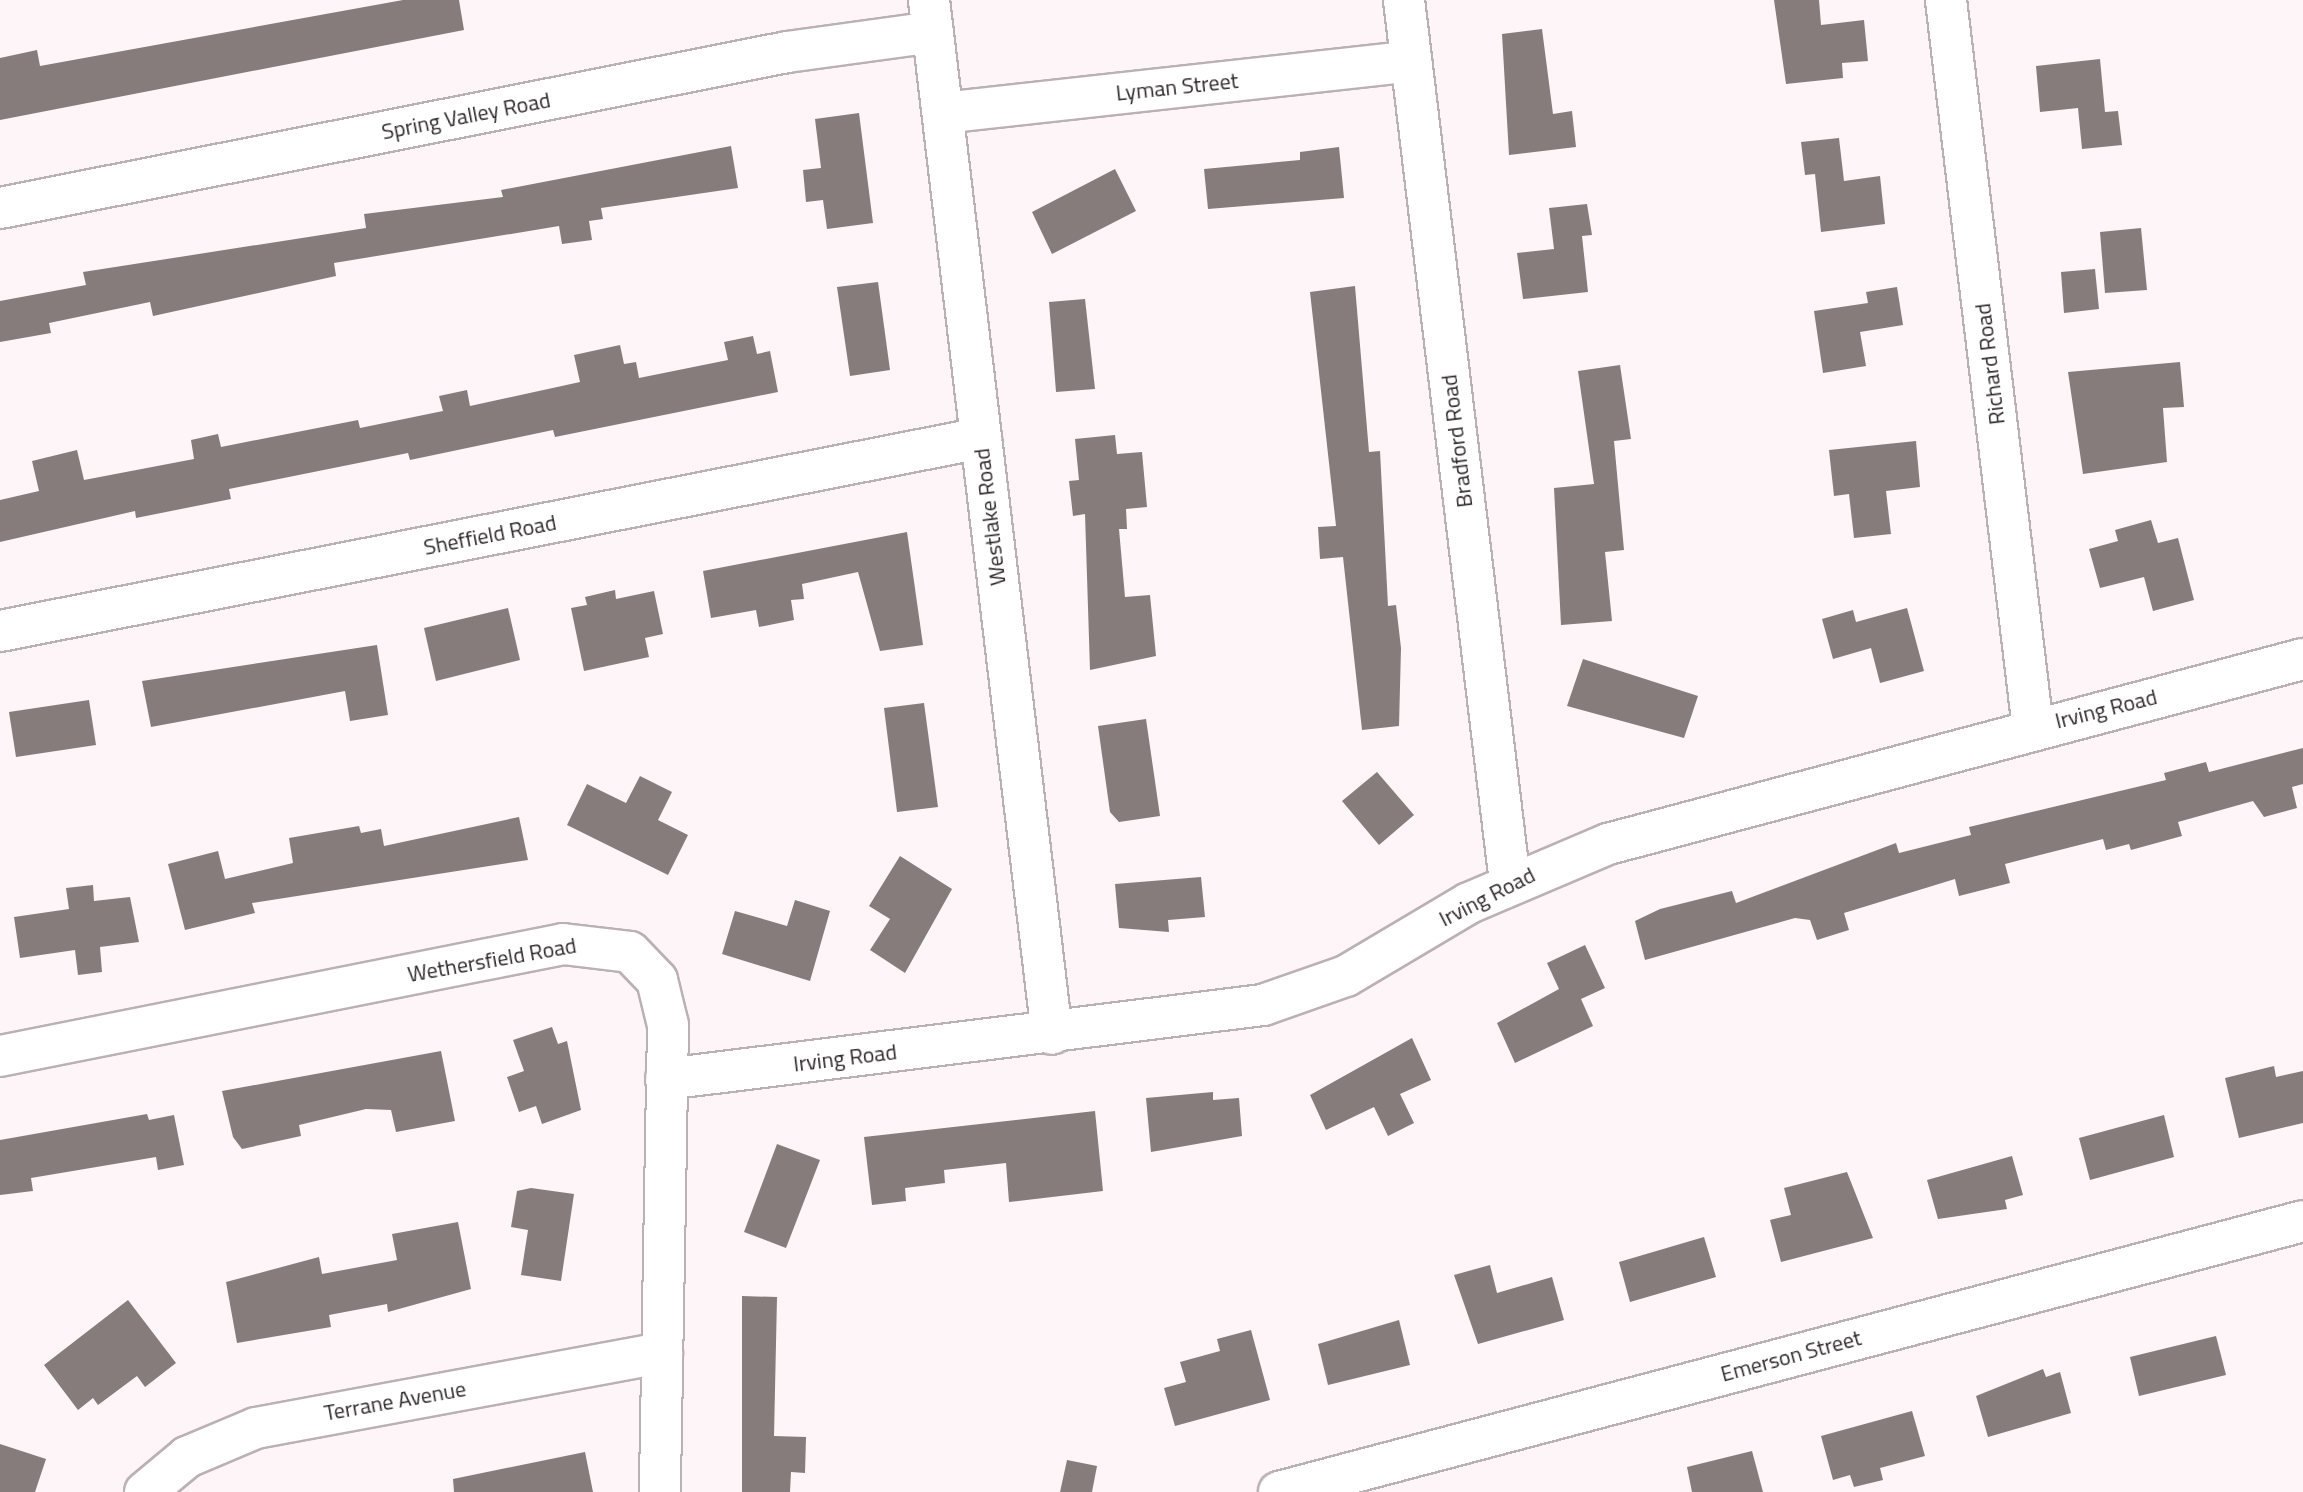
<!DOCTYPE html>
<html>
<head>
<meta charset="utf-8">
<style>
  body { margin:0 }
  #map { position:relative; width:2303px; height:1492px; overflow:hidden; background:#fef5f8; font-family:"Titillium Web",sans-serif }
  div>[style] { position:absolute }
  .building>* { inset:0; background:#867c7b }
  .roads { filter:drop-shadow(2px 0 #bbb0b4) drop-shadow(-2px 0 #bbb0b4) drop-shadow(0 2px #bbb0b4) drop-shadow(0 -2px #bbb0b4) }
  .minor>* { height:40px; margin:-20px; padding:0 20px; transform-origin:20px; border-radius:20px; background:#fff }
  span { translate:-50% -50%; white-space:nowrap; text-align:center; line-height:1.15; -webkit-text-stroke:6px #fff; paint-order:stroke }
  .street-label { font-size:22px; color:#2d292a }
</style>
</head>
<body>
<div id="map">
  <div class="building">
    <i style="clip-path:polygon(403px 0,459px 0,464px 30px,0 120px,0 58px,37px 50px,40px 66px)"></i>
    <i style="clip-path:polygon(1774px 0,1819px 0,1821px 25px,1864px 20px,1868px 61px,1842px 63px,1843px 78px,1786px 84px)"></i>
    <i style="clip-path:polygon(1542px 29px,1553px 114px,1572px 111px,1576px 147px,1509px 155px,1502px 34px)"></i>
    <i style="clip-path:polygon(2100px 59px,2105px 112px,2118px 111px,2122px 145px,2082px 149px,2078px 108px,2040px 112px,2036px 66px)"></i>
    <i style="clip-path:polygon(859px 113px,873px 223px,827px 229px,823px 200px,806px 202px,803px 170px,821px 168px,815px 119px)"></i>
    <i style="clip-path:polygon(1839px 138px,1844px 181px,1880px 176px,1885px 224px,1821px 232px,1815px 174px,1805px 175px,1801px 142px)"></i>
    <i style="clip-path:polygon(731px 146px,738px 188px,601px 208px,603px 219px,589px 221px,592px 240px,562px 244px,559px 226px,334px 263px,336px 276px,153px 316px,150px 302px,49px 323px,51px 333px,0 342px,0 301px,86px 285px,83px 272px,366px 228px,364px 214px,503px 197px,501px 190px)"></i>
    <i style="clip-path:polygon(1339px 147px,1344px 198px,1208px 209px,1204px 169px,1300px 160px,1300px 152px)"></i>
    <i style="clip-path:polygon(1115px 169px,1136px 211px,1052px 254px,1032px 212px)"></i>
    <i style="clip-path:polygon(1587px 204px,1592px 235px,1582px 236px,1588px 292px,1523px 299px,1517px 253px,1554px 249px,1549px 208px)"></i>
    <i style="clip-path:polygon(2141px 228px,2147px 290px,2105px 293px,2100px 232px)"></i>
    <i style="clip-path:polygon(2095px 269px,2099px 309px,2064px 313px,2061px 272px)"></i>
    <i style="clip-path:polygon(878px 282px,890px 370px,850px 376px,837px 287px)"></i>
    <i style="clip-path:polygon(1355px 286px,1369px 452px,1380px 451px,1388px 606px,1396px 605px,1401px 648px,1399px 726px,1362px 730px,1343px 557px,1320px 559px,1318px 527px,1336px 526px,1310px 292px)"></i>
    <i style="clip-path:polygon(1897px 287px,1903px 325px,1860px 332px,1866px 366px,1823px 373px,1814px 311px,1868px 303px,1866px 292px)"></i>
    <i style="clip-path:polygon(1085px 299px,1095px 389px,1056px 392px,1049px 302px)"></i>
    <i style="clip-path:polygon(753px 336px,757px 354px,770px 351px,778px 392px,555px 437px,553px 430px,410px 460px,408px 453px,229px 489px,231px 499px,136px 518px,135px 511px,0 542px,0 500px,39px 491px,32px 461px,77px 450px,84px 480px,194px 459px,191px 440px,218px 434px,221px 447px,358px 420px,360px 428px,443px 411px,439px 396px,467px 390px,470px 406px,580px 382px,574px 355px,620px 345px,624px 364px,636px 362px,639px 378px,728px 360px,724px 342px)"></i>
    <i style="clip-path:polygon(2180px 362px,2184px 407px,2163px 408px,2167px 462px,2083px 474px,2068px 372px)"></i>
    <i style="clip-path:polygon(1620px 365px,1631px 439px,1614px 441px,1624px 550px,1605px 552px,1612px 621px,1561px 625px,1554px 488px,1594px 484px,1578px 371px)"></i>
    <i style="clip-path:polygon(1115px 435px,1117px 454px,1142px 452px,1147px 507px,1126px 509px,1127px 529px,1119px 529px,1125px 597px,1150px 595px,1156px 656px,1090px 670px,1085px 514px,1073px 516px,1069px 481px,1079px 480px,1075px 439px)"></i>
    <i style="clip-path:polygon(1916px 441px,1920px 487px,1886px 491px,1891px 534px,1854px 538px,1849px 494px,1834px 496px,1829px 450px)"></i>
    <i style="clip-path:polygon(2151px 520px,2158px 543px,2178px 538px,2194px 600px,2153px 611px,2144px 577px,2100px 588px,2089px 549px,2118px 541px,2115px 530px)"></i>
    <i style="clip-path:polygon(907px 532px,923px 645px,880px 651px,858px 572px,802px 584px,804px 599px,791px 600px,794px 620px,759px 627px,756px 610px,711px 618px,703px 571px)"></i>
    <i style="clip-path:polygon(615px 590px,616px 599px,654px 591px,663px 634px,645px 638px,649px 657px,584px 671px,571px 608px,587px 605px,585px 597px)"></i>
    <i style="clip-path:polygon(508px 608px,520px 660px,436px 681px,424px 628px)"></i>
    <i style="clip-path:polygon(1907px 608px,1924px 671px,1880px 683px,1871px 648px,1833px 659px,1822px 619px,1853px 610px,1856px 622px)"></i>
    <i style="clip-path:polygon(377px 645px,388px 715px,350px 721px,345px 691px,151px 727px,142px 681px)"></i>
    <i style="clip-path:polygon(1583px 659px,1698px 696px,1684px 738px,1567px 706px)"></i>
    <i style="clip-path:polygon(89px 700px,96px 745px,16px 757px,9px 712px)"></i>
    <i style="clip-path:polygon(924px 703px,938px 807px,897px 812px,884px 708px)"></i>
    <i style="clip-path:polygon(1146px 719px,1160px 816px,1119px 822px,1110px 812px,1098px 726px)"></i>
    <i style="clip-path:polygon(2303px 748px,2303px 784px,2292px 787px,2297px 808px,2264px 817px,2253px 801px,2178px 822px,2182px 836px,2131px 850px,2129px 844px,2106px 850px,2103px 839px,2005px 864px,2010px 883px,1959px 896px,1955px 879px,1844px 913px,1849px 930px,1817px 940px,1810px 920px,1795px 918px,1645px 960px,1635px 921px,1660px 909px,1732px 891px,1736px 903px,1896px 843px,1899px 853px,1971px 835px,1969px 827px,2166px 780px,2164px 773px,2206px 762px,2209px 772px)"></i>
    <i style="clip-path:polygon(1377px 772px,1414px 815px,1379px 845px,1342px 801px)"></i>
    <i style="clip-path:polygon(640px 776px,672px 792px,658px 820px,688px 835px,668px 875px,567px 825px,587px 784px,626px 803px)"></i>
    <i style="clip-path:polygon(519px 817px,528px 860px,252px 903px,255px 913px,185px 930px,168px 864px,218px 851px,225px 879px,293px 863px,289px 838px,359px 826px,361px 833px,381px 829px,384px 846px)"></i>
    <i style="clip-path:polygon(900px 856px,952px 889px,905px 973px,870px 950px,890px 919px,869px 906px)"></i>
    <i style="clip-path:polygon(1201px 877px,1205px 917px,1168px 920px,1169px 932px,1119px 928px,1115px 884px)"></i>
    <i style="clip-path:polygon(93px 885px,94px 901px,130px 897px,139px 942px,100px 947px,102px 972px,78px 975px,75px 950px,20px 958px,14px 917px,69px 909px,66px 888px)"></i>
    <i style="clip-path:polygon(795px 900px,830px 911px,810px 981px,722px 954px,735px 911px,787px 926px)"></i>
    <i style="clip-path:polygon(1585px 945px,1605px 988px,1581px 999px,1593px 1026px,1515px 1063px,1497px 1023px,1559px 989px,1547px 963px)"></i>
    <i style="clip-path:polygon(552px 1027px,558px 1044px,567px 1041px,581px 1110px,542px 1124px,536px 1106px,519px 1112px,507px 1077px,524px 1071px,513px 1040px)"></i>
    <i style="clip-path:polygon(1412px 1038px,1431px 1080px,1400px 1094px,1414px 1123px,1388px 1136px,1374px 1107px,1326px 1130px,1310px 1095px)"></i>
    <i style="clip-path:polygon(441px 1051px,455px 1121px,396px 1132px,391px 1110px,366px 1109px,299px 1125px,301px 1136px,242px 1149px,233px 1137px,222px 1091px)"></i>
    <i style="clip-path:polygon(2274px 1066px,2276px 1077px,2303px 1071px,2303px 1123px,2239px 1138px,2225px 1078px)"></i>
    <i style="clip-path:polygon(1213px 1092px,1213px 1100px,1239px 1098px,1242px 1136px,1151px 1152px,1146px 1098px)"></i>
    <i style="clip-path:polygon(1095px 1111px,1103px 1191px,1009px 1202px,1006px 1163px,944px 1170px,945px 1183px,905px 1188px,906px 1201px,872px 1205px,864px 1137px)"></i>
    <i style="clip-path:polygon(147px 1114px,149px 1120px,174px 1115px,184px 1165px,158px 1170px,156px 1157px,31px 1178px,33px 1191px,0 1195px,0 1140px)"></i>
    <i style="clip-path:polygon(2164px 1115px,2174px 1157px,2090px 1180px,2079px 1138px)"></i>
    <i style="clip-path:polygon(777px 1144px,820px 1160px,786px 1248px,744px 1232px)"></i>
    <i style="clip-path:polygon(2012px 1156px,2023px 1195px,2005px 1200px,2007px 1209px,1938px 1219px,1927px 1180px)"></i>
    <i style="clip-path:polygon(1847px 1172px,1873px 1238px,1781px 1262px,1770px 1220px,1791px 1215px,1784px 1188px)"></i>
    <i style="clip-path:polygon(531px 1188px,574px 1194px,561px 1281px,521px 1275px,528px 1230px,511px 1227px,517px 1191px)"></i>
    <i style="clip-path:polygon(458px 1222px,471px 1289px,388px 1312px,387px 1304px,329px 1315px,331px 1327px,237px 1343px,226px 1282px,319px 1257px,322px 1274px,397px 1260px,392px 1234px)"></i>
    <i style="clip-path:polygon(1704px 1237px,1716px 1277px,1630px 1302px,1619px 1262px)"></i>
    <i style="clip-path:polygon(1490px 1265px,1497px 1293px,1552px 1277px,1564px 1320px,1478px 1344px,1454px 1275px)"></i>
    <i style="clip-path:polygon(742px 1296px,777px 1297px,774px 1436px,806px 1437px,805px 1473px,791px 1472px,790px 1492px,742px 1492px)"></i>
    <i style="clip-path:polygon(128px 1300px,176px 1363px,145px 1387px,137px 1376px,98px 1405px,93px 1398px,78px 1410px,44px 1365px)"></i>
    <i style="clip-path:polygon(1399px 1320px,1410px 1365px,1328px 1385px,1318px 1344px)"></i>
    <i style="clip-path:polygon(1251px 1330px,1270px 1400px,1175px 1426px,1164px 1388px,1186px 1382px,1180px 1362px,1220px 1351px,1217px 1339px)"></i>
    <i style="clip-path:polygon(2216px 1336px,2226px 1375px,2139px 1396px,2130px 1357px)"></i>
    <i style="clip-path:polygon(2043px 1369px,2046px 1377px,2060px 1372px,2071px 1413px,1988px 1437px,1976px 1396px)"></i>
    <i style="clip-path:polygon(1912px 1411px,1925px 1456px,1880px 1468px,1883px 1480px,1854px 1487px,1850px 1475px,1833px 1480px,1821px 1436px)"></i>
    <i style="clip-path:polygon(0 1444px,46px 1459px,35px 1492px,0 1492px)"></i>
    <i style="clip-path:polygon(1752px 1451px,1763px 1492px,1692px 1492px,1687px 1467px)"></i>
    <i style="clip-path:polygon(585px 1452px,593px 1492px,454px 1492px,453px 1479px)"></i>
    <i style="clip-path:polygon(1067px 1460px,1097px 1466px,1092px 1492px,1060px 1492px)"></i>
  </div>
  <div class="roads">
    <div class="minor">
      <i style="left:929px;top:0;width:1041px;rotate:83.22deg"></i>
      <i style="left:1404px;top:0;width:888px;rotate:83.15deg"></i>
      <i style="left:1946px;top:0;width:733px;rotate:83.19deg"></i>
      <i style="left:943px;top:113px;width:471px;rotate:-6.3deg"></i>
      <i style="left:0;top:208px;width:802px;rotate:-11.21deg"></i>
      <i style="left:787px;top:52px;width:147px;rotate:-7.8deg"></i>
      <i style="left:0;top:631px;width:1000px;rotate:-11.13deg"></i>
      <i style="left:0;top:1056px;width:574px;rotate:-11.25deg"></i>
      <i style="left:563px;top:944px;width:67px;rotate:6.8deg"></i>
      <i style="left:630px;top:952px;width:39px;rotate:46deg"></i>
      <i style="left:657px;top:980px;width:46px;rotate:76.3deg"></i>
      <i style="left:668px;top:1025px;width:467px;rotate:91deg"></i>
      <i style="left:666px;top:1079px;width:602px;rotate:-7.07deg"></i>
      <i style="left:1263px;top:1005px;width:88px;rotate:-19.3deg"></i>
      <i style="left:1346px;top:976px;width:143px;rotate:-30.7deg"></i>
      <i style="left:1469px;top:903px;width:151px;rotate:-23deg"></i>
      <i style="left:1608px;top:844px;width:719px;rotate:-14.91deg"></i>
      <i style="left:145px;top:1492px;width:55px;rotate:-39.8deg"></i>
      <i style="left:187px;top:1457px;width:75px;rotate:-22.8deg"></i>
      <i style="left:256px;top:1428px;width:413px;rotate:-10.5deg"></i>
      <i style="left:1279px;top:1492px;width:1059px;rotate:-14.82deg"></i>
    </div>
  </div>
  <div class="street-label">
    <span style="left:1177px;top:87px;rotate:-6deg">Lyman Street</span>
    <span style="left:466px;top:116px;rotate:-11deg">Spring Valley Road</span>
    <span style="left:1990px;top:364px;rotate:-97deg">Richard Road</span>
    <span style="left:1457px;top:441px;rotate:-97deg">Bradford Road</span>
    <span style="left:990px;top:517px;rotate:-97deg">Westlake Road</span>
    <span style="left:490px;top:535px;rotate:-11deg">Sheffield Road</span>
    <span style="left:2106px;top:709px;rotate:-14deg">Irving Road</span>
    <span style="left:1487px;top:897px;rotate:-27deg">Irving Road</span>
    <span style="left:492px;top:960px;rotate:-10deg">Wethersfield Road</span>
    <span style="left:845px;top:1058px;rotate:-7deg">Irving Road</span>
    <span style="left:1791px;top:1356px;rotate:-15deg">Emerson Street</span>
    <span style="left:395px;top:1401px;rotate:-10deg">Terrane Avenue</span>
  </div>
</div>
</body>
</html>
